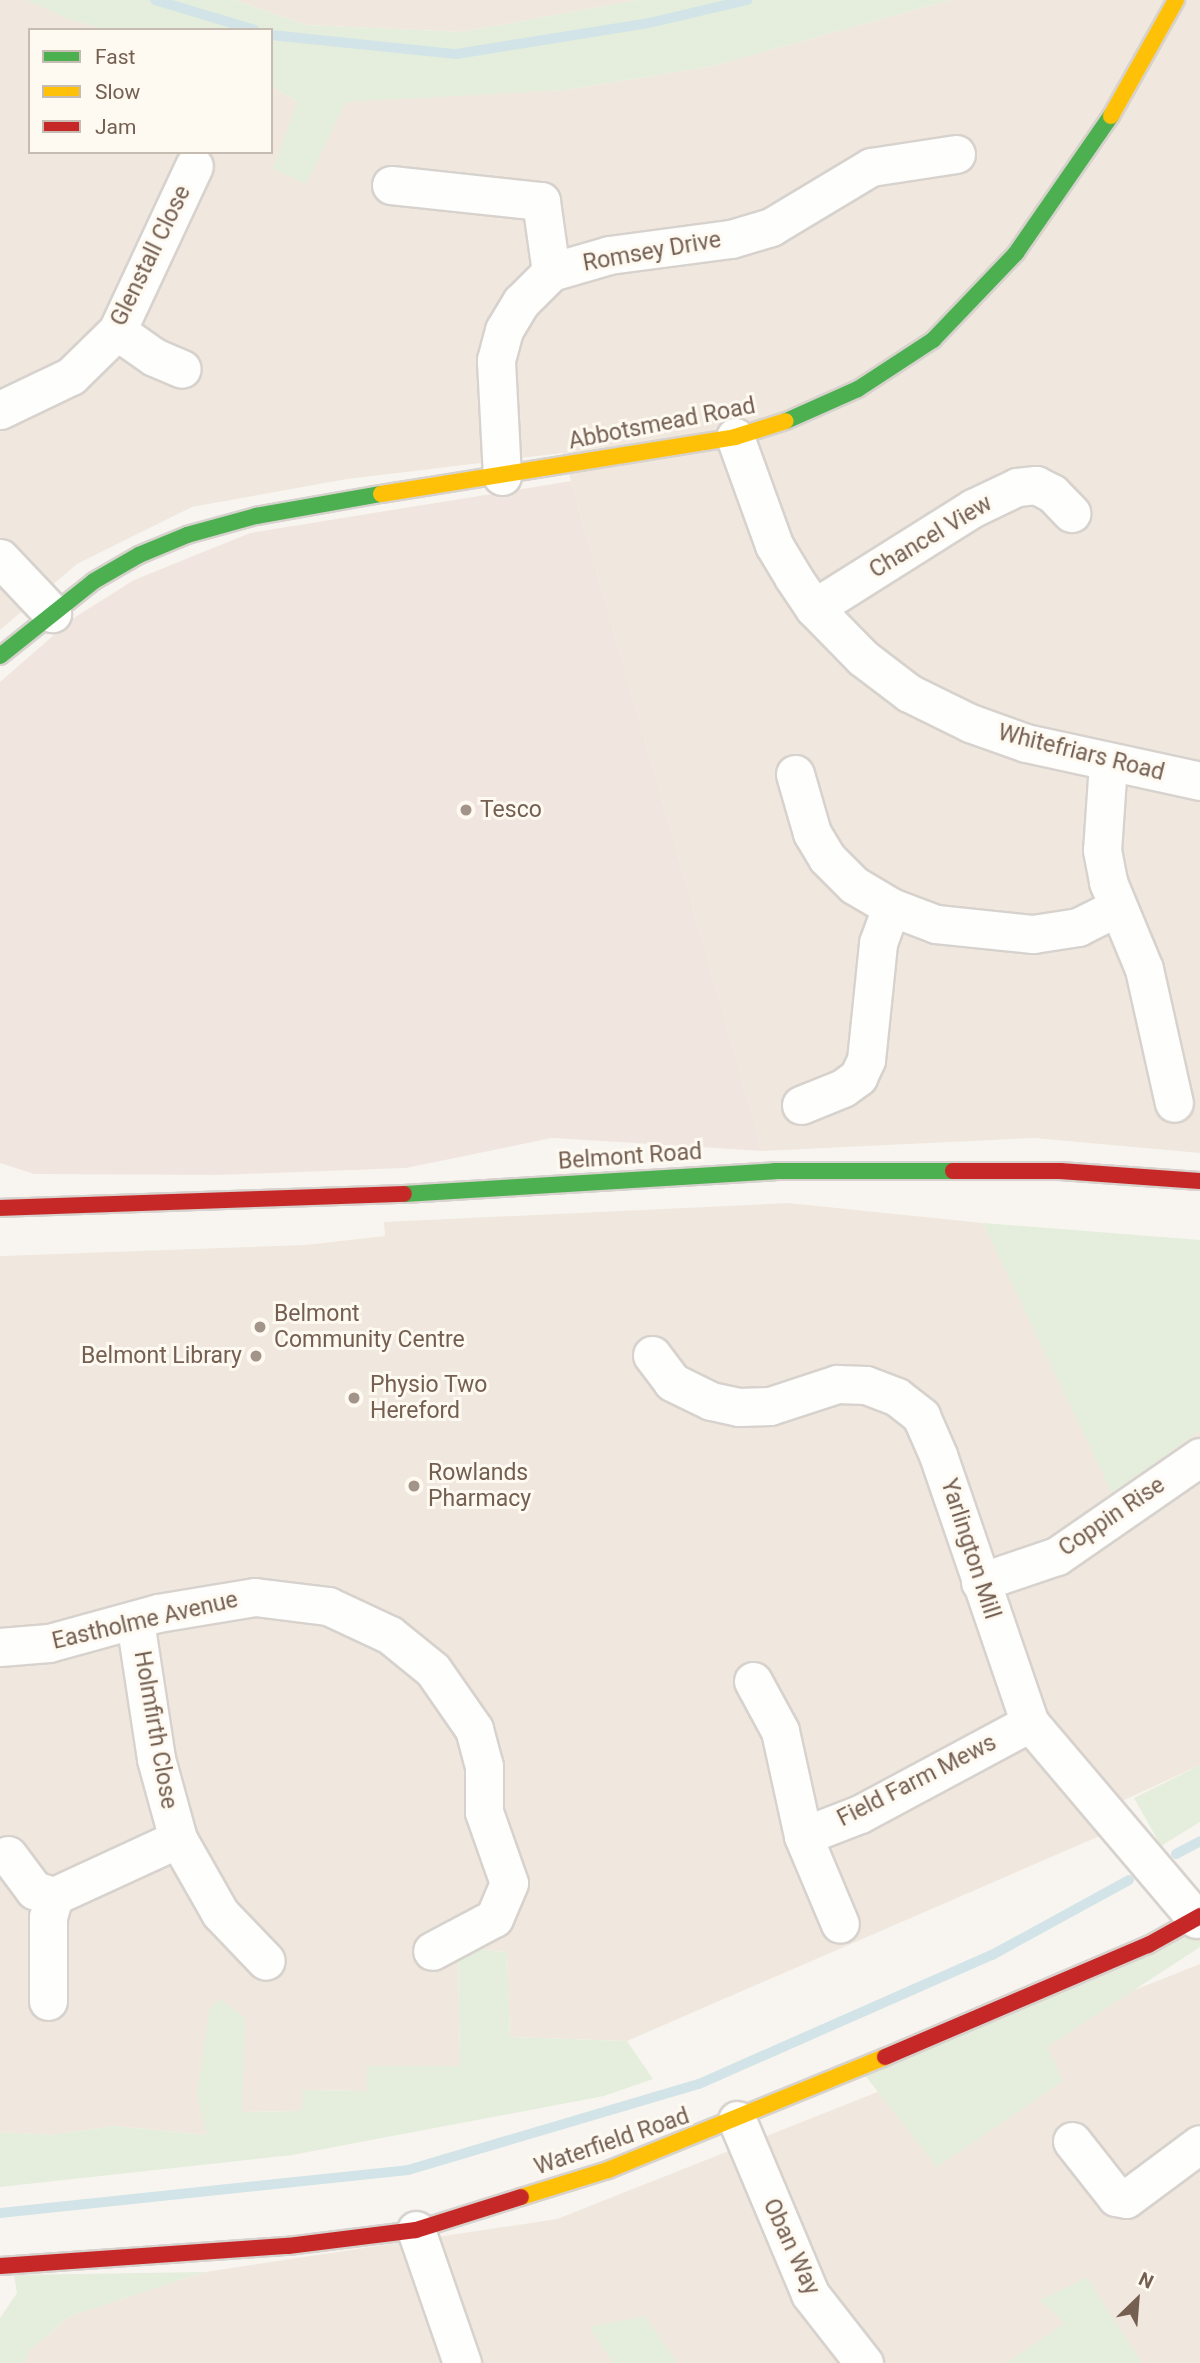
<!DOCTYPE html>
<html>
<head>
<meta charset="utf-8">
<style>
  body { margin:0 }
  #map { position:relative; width:1200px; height:2363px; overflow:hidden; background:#f8f5f0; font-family:Roboto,sans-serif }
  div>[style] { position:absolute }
  .residential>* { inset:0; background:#f0e8de }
  .commercial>* { inset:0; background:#f1e6df }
  .green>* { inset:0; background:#e5eedc }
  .stream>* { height:10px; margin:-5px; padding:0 5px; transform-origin:5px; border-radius:5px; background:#d2e4e7 }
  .roads { filter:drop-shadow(2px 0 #d7d2cd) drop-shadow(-2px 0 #d7d2cd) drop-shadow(0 2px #d7d2cd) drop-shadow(0 -2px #d7d2cd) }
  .street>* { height:37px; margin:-18.5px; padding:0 18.5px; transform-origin:18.5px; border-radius:18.5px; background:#fefefd }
  .fast>* { height:16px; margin:-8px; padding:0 8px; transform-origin:8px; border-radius:8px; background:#4caf50 }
  .slow>* { height:16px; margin:-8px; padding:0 8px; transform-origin:8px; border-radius:8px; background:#ffc107 }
  .jam>* { height:16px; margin:-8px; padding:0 8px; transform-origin:8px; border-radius:8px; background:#c62828 }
  .dots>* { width:19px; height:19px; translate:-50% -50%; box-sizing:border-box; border:4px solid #fefaf2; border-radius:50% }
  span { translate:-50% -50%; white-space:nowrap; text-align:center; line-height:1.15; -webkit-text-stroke:6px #fefaf2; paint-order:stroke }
  .street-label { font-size:23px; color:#745f51 }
  .poi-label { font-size:23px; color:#745f51 }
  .left { translate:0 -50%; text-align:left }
  .right { translate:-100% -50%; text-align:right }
  .legend { position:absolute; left:28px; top:28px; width:245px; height:126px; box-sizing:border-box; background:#fefaf2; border:2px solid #c7bcb2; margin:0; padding:9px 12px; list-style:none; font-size:21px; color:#745f51 }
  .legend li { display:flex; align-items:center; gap:14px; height:35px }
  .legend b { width:35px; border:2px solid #c7bcb2 }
  .north { position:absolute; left:1102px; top:2265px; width:70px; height:70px; -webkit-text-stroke:5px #fefaf2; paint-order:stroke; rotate:25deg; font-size:19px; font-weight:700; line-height:28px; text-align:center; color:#745f51 }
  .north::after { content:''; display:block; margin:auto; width:24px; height:32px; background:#745f51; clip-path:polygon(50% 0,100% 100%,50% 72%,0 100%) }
</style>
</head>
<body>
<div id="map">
  <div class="residential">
    <i style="clip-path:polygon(0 0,27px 0,68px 19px,109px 30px,30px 30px,30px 152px,271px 152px,271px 85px,297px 102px,565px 90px,713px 66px,950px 0,1200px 0,1200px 1153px,1034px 1138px,763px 1151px,563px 453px,347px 479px,192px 507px,77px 564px,0 630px)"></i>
    <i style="clip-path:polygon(235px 0,637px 0,463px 32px,306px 25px)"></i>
    <i style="clip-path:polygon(788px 1203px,983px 1223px,1112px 1492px,1200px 1431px,1200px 1765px,1092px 1815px,1102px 1835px,627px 2041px,510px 2037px,507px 1952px,458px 1948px,460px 2066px,368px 2066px,367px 2091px,303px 2090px,303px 2111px,241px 2112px,245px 2018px,197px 2093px,208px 2135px,115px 2126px,51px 2135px,0 2132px,0 1256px,305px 1245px,385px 1236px,384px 1222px)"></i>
    <i style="clip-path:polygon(1200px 1964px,1200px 2363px,24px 2363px,29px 2351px,70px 2316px,205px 2272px,557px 2219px)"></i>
  </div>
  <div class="commercial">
    <i style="clip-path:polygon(571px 481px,763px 1151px,552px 1138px,406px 1168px,218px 1175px,34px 1174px,0 1163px,0 682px,72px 619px,134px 580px,250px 533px)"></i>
  </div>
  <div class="green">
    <i style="clip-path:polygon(27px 0,235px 0,306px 25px,463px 32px,637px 0,950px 0,713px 66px,565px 90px,346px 102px,306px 184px,273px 169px,297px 102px,271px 85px,271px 30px,109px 30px,68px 19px)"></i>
    <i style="clip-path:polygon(983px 1223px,1200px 1240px,1200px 1431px,1112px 1493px)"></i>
    <i style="clip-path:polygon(1200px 1765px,1200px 1822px,1161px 1846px,1134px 1798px)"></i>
    <i style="clip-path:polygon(1200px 1916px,1200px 1947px,1047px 2047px,1063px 2081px,937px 2167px,860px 2069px)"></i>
    <i style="clip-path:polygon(458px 1948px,507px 1952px,510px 2037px,627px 2041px,653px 2079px,604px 2096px,292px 2155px,0 2187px,0 2132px,51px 2135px,115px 2126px,207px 2135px,197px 2093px,210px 2009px,220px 1999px,245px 2018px,242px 2112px,302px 2111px,303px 2090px,367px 2091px,367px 2066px,460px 2066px)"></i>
    <i style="clip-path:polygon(205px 2272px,70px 2316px,29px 2351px,24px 2363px,0 2363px,0 2318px,17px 2293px,14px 2275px)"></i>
    <i style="clip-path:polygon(1087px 2277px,1142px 2363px,1006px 2363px,1065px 2323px,1040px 2300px)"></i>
    <i style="clip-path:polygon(645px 2316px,677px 2363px,613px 2363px,589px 2327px)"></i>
  </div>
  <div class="stream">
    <i style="left:155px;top:0;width:104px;rotate:16.7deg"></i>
    <i style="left:271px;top:35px;width:186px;rotate:5.9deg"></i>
    <i style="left:456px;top:54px;width:195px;rotate:-9.1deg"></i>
    <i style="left:649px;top:23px;width:101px;rotate:-13.2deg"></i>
    <i style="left:1176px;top:1854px;width:27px;rotate:-28deg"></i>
    <i style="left:0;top:2213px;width:410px;rotate:-6deg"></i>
    <i style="left:408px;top:2170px;width:303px;rotate:-16.5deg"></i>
    <i style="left:699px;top:2084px;width:320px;rotate:-23.8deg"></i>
    <i style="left:992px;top:1955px;width:156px;rotate:-28.7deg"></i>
  </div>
  <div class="roads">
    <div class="street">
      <i style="left:391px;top:185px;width:151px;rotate:6.1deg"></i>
      <i style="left:541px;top:201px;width:72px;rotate:82deg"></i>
      <i style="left:117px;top:331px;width:45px;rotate:35.1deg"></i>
      <i style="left:154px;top:357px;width:30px;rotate:23deg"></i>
      <i style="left:0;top:410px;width:79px;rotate:-25.6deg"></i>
      <i style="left:71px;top:376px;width:64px;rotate:-44.4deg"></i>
      <i style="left:117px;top:331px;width:182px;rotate:-65deg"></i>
      <i style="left:735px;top:437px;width:115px;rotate:70.1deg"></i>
      <i style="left:774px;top:545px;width:37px;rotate:59deg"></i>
      <i style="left:793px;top:577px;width:37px;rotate:56deg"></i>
      <i style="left:814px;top:608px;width:70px;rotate:45.6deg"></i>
      <i style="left:863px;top:658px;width:58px;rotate:37.3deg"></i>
      <i style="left:909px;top:693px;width:68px;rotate:26.2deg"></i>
      <i style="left:970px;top:723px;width:59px;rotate:19.7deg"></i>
      <i style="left:1026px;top:743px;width:178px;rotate:12.3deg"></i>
      <i style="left:502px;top:476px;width:116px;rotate:-93deg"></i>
      <i style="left:496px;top:360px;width:31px;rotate:-75deg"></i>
      <i style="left:504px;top:330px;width:33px;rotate:-59deg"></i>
      <i style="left:521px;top:302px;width:42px;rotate:-45deg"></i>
      <i style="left:551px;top:272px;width:60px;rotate:-16.3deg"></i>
      <i style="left:609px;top:255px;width:123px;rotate:-7.5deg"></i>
      <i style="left:731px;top:239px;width:42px;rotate:-16.7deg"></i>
      <i style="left:771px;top:227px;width:117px;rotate:-31deg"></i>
      <i style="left:871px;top:167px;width:86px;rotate:-8.7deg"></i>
      <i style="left:0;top:558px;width:76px;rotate:46.6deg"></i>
      <i style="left:814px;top:608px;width:188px;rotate:-32.2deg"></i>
      <i style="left:973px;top:508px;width:49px;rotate:-25.5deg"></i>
      <i style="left:1017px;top:487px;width:19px;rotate:-6deg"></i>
      <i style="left:1036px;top:485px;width:18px;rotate:27deg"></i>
      <i style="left:1052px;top:493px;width:28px;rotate:46deg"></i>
      <i style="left:1108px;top:763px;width:87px;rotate:93.9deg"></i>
      <i style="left:1102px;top:850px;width:33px;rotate:79deg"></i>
      <i style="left:1108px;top:882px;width:94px;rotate:67.5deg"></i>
      <i style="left:1144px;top:969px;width:137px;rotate:77.4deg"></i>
      <i style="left:795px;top:774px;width:61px;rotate:73.9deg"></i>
      <i style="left:812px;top:833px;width:29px;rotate:59deg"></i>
      <i style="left:827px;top:858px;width:38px;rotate:45deg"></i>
      <i style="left:854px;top:885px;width:43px;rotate:30.7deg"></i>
      <i style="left:801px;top:1105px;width:45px;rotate:-22deg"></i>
      <i style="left:843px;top:1088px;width:19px;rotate:-36deg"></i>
      <i style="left:858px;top:1077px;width:19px;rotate:-65deg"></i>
      <i style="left:866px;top:1060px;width:118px;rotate:-84.1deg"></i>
      <i style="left:878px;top:943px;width:38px;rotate:-70deg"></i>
      <i style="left:891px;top:907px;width:48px;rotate:20.7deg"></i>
      <i style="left:936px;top:924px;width:98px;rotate:5.9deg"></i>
      <i style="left:1033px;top:934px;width:46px;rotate:-8.8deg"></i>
      <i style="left:1078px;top:927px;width:42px;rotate:-26.6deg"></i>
      <i style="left:652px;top:1355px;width:34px;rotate:53deg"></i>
      <i style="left:672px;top:1382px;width:43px;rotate:26deg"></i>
      <i style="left:711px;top:1401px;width:29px;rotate:12deg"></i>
      <i style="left:739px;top:1407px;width:31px;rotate:-2deg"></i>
      <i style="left:770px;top:1406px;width:71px;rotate:-18.2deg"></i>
      <i style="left:837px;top:1384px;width:29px;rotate:2deg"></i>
      <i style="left:866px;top:1385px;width:33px;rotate:21deg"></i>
      <i style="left:897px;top:1397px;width:31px;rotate:38deg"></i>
      <i style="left:921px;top:1416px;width:43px;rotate:66.4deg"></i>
      <i style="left:938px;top:1455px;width:283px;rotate:71.1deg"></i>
      <i style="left:1030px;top:1723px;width:257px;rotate:49.7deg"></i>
      <i style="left:980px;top:1582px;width:81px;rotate:-18.7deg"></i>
      <i style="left:1057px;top:1556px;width:174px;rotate:-34.7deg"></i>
      <i style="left:135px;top:1621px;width:140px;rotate:81.3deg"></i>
      <i style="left:156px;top:1759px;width:83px;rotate:74.6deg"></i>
      <i style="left:178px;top:1839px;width:85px;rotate:60.4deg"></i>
      <i style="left:220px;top:1913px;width:66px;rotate:46.2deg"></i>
      <i style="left:0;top:1647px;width:49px;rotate:-4.7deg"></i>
      <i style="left:49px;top:1643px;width:113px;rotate:-15.4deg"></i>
      <i style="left:158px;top:1613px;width:98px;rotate:-9.4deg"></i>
      <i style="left:255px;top:1597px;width:74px;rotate:7deg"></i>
      <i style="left:328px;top:1606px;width:68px;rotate:25.1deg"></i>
      <i style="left:390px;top:1635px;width:55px;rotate:39.1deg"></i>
      <i style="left:433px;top:1670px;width:72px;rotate:55.2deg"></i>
      <i style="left:474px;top:1729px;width:38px;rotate:75deg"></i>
      <i style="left:484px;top:1766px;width:46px;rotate:90deg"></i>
      <i style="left:484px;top:1812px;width:75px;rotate:70.6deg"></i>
      <i style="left:509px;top:1883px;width:38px;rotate:113deg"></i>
      <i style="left:494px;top:1918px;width:70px;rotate:152deg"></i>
      <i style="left:753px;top:1681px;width:57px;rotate:61.6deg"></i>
      <i style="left:780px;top:1731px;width:107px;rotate:77.6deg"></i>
      <i style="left:803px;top:1836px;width:95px;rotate:67.2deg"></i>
      <i style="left:803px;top:1836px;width:61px;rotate:-21.1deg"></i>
      <i style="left:860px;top:1814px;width:193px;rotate:-28.2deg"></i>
      <i style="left:8px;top:1855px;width:44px;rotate:53.4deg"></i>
      <i style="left:34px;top:1890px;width:21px;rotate:17deg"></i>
      <i style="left:48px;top:2001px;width:84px;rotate:-90deg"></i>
      <i style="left:48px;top:1917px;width:22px;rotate:-74deg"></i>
      <i style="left:54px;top:1896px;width:136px;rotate:-24.7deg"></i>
      <i style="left:737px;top:2120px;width:189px;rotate:67.2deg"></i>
      <i style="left:810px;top:2294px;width:88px;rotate:52deg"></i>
      <i style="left:1072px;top:2141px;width:71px;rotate:51.8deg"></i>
      <i style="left:1116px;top:2197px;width:10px;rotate:11deg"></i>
      <i style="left:1126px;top:2199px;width:92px;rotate:-36.6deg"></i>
      <i style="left:416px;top:2230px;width:141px;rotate:70.9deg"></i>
    </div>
    <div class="fast">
      <i style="left:786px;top:421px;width:79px;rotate:-24deg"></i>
      <i style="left:858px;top:389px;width:90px;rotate:-33.2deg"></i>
      <i style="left:933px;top:340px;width:120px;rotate:-46.3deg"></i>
      <i style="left:1016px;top:253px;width:167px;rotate:-55.3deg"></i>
      <i style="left:0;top:656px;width:120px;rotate:-38.6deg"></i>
      <i style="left:94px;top:581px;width:52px;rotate:-30deg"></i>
      <i style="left:139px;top:555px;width:52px;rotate:-22.6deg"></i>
      <i style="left:187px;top:535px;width:72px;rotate:-15.4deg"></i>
      <i style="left:256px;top:516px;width:127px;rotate:-10deg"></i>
      <i style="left:404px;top:1194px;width:372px;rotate:-3.5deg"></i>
      <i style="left:775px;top:1171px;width:178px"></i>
    </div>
    <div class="slow">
      <i style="left:1111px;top:116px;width:133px;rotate:-60.7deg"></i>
      <i style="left:381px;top:494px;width:359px;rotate:-9.1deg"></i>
      <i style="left:735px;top:437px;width:53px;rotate:-17.4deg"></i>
      <i style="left:521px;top:2197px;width:91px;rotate:-17.2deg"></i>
      <i style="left:608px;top:2170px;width:299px;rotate:-22.2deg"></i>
    </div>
    <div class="jam">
      <i style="left:953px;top:1171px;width:107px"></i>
      <i style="left:1060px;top:1171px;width:140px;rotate:4.1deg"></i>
      <i style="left:0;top:1208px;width:404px;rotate:-2deg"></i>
      <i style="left:885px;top:2057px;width:286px;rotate:-23.1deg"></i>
      <i style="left:1148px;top:1945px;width:60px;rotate:-29.1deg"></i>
      <i style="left:0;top:2266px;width:289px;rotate:-4deg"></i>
      <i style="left:288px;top:2246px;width:129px;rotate:-7.1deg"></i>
      <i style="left:416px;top:2230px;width:110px;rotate:-17.4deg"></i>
    </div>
  </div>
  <div class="dots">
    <i style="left:466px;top:810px;background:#a29489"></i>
    <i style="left:260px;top:1327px;background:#a29489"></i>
    <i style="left:256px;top:1356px;background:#a29489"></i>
    <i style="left:354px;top:1398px;background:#a29489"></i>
    <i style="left:414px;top:1486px;background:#a29489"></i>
  </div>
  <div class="street-label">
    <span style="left:652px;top:252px;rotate:-10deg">Romsey Drive</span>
    <span style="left:151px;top:256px;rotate:-64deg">Glenstall Close</span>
    <span style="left:662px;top:424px;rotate:-11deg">Abbotsmead Road</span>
    <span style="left:931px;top:537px;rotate:-31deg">Chancel View</span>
    <span style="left:1081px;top:753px;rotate:14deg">Whitefriars Road</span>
    <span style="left:630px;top:1157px;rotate:-4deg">Belmont Road</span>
    <span style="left:1112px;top:1517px;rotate:-34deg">Coppin Rise</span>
    <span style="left:970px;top:1549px;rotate:72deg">Yarlington Mill</span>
    <span style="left:145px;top:1621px;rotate:-13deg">Eastholme Avenue</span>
    <span style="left:155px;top:1730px;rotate:80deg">Holmfirth Close</span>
    <span style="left:917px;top:1781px;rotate:-27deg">Field Farm Mews</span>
    <span style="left:612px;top:2142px;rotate:-19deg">Waterfield Road</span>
    <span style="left:791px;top:2247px;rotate:65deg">Oban Way</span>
  </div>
  <div class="poi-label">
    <span class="left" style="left:480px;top:810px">Tesco</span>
    <span class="left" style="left:274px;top:1327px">Belmont<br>Community Centre</span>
    <span class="right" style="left:242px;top:1356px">Belmont Library</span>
    <span class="left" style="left:370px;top:1398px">Physio Two<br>Hereford</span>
    <span class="left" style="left:428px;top:1486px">Rowlands<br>Pharmacy</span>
  </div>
  <ul class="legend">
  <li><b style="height:9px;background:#4caf50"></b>Fast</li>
  <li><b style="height:9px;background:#ffc107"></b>Slow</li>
  <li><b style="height:9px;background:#c62828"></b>Jam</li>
  </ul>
  <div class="north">N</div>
</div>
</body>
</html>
